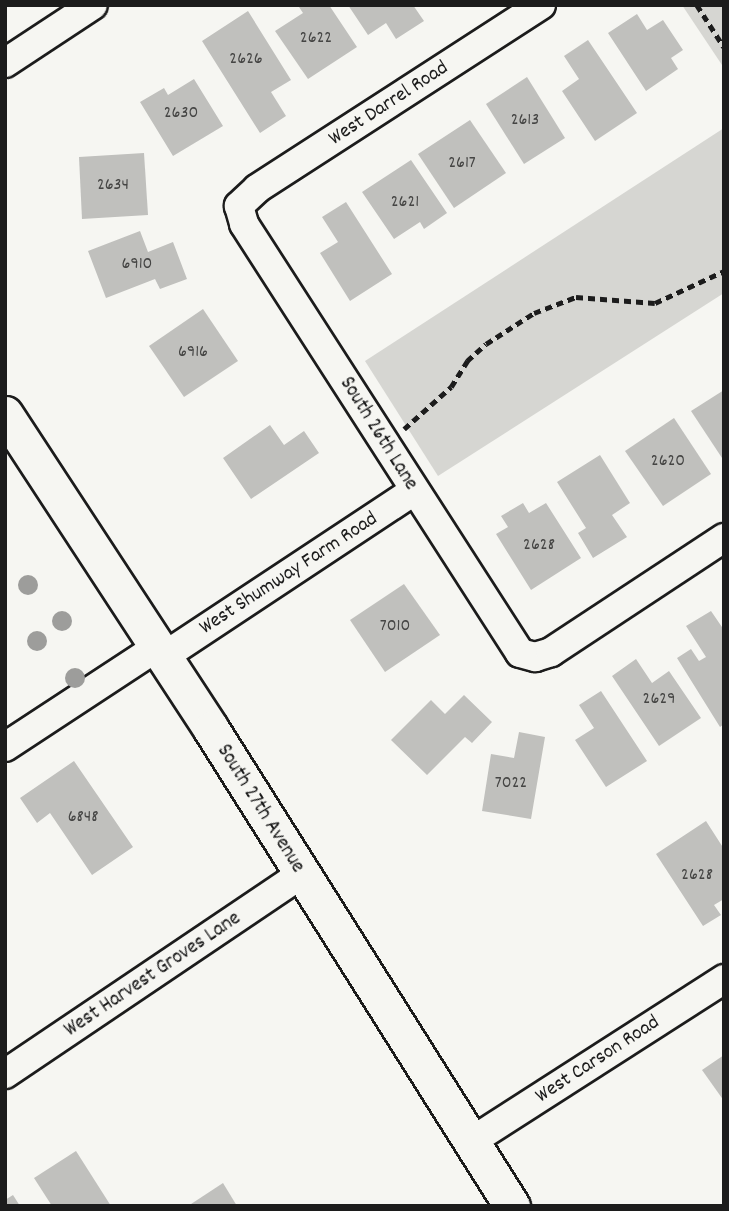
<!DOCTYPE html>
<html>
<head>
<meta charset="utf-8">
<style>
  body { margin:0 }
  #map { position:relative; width:729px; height:1211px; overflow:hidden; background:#f6f6f2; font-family:Dekko,sans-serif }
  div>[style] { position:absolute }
  .green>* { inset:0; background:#d6d6d2 }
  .building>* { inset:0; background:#c0c0bd }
  .path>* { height:4.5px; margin-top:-2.25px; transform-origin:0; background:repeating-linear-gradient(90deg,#1c1c1c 0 7px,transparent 0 12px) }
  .roads { filter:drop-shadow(2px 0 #1c1c1c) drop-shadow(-2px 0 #1c1c1c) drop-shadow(0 2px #1c1c1c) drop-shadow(0 -2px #1c1c1c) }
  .minor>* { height:28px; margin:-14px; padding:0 14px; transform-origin:14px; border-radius:14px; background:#f6f6f2 }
  .major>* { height:35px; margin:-17.5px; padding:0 17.5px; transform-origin:17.5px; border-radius:17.5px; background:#f6f6f2 }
  .trees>* { width:20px; height:20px; margin:-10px; border-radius:50%; background:#9d9d9b }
  span { translate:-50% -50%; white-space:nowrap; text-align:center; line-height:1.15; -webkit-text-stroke:5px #f6f6f2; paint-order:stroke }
  .number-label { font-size:18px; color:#454544 }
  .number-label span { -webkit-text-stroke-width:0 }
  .street-label { font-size:21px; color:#1c1c1c }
  .frame { position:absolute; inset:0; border:7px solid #1c1c1c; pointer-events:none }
</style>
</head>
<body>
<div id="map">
  <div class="green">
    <i style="clip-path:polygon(682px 5px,724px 5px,724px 68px)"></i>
    <i style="clip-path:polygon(724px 128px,724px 293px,438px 476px,365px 361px)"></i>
  </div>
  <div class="building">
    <i style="clip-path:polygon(302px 5px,329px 5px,357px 47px,308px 79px,275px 31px,303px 13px,299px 7px)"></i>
    <i style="clip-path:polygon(348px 5px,413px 5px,424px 21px,396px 39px,386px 23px,368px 35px)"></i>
    <i style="clip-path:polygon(248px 11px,291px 80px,271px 92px,286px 116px,260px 133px,202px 41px)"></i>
    <i style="clip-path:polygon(637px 14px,647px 30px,663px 20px,683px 50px,671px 58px,678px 69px,646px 91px,608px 33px)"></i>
    <i style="clip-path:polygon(588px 40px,637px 113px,595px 141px,562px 91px,579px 79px,564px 56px)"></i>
    <i style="clip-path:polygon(527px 77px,565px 138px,524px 164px,486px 104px)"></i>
    <i style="clip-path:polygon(194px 79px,223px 126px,173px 156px,140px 102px,164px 88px,168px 95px)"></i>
    <i style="clip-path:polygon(470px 120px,506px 173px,454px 208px,418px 154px)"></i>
    <i style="clip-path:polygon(144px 153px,148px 215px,82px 219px,79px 157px)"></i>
    <i style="clip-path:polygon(411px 160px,447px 213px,424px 229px,420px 222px,394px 239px,362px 192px)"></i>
    <i style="clip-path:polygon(346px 202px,392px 274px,350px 301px,320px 253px,338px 242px,322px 217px)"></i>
    <i style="clip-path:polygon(140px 231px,148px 252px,173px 242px,187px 279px,160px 289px,155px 279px,106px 298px,88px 251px)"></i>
    <i style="clip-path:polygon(203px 309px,238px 361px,184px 397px,149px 346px)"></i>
    <i style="clip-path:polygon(724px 390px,724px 461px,691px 411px)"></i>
    <i style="clip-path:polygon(674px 418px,711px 474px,663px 506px,625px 451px)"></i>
    <i style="clip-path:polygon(270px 425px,284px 445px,304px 431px,319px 453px,251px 499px,223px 458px)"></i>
    <i style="clip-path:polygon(600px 455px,630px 503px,612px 515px,627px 537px,593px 558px,578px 533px,586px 528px,557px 482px)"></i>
    <i style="clip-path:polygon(523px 503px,529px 513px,546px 503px,581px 558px,531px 590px,496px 534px,508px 527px,501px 516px)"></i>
    <i style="clip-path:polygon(404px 584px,440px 635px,385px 672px,350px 620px)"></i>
    <i style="clip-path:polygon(711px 611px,724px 630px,724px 724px,720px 727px,677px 658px,691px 649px,699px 661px,706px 657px,686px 626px)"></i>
    <i style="clip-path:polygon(636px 659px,652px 683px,669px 671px,701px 718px,659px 746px,612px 676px)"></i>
    <i style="clip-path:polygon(601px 691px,647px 761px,606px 787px,575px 740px,594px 728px,579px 705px)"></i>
    <i style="clip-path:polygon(464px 695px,492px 722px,472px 743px,465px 737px,427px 775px,391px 740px,431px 700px,445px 714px)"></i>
    <i style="clip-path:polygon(519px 732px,545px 737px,531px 819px,482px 811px,491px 754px,514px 758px)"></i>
    <i style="clip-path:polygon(74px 761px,133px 847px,92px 875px,50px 813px,37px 823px,20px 798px)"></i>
    <i style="clip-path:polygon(706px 821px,724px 849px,724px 899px,714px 905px,721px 915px,703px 926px,656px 854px)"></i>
    <i style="clip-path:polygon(724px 1055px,724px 1101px,702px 1070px)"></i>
    <i style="clip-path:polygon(76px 1151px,111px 1206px,52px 1206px,34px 1178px)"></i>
    <i style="clip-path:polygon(223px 1183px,237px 1206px,188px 1206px)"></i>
    <i style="clip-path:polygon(13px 1195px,20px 1206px,5px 1206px,5px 1200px)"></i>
  </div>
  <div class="path">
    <i style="left:697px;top:5px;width:50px;rotate:57.3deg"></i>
    <i style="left:404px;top:429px;width:63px;rotate:-41.8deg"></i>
    <i style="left:451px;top:387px;width:31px;rotate:-58deg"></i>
    <i style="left:467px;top:361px;width:25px;rotate:-42deg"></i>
    <i style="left:486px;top:344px;width:57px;rotate:-32.9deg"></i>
    <i style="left:534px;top:313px;width:45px;rotate:-20.9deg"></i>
    <i style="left:576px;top:297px;width:79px;rotate:4.3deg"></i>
    <i style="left:655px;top:303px;width:76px;rotate:-24.9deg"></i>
  </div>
  <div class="roads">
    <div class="minor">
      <i style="left:541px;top:5px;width:338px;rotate:147.1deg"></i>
      <i style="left:257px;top:189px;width:25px;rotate:137deg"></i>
      <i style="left:239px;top:206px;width:19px;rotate:74deg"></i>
      <i style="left:244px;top:224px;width:510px;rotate:57.24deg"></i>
      <i style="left:520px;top:653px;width:16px;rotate:15deg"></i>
      <i style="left:535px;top:657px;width:17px;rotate:-17deg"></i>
      <i style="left:551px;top:652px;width:207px;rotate:-33.4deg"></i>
      <i style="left:5px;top:63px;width:105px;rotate:-33.4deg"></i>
      <i style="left:163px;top:657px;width:301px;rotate:-33.5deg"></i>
      <i style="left:5px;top:747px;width:182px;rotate:-33.3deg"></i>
      <i style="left:5px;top:1074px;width:356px;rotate:-34deg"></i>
      <i style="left:472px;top:1141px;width:300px;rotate:-32.7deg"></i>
    </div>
    <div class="major">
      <i style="left:5px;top:414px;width:376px;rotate:56.8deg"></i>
      <i style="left:211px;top:729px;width:564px;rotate:57.75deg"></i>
    </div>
  </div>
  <div class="trees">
    <i style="left:28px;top:585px"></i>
    <i style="left:62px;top:621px"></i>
    <i style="left:37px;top:641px"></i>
    <i style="left:75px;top:678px"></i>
  </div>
  <div class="number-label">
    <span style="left:316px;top:39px">2622</span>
    <span style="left:246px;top:60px">2626</span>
    <span style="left:181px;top:114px">2630</span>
    <span style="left:525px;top:121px">2613</span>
    <span style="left:462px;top:164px">2617</span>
    <span style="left:113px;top:186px">2634</span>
    <span style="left:405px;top:203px">2621</span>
    <span style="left:137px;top:265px">6910</span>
    <span style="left:193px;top:353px">6916</span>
    <span style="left:668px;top:462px">2620</span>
    <span style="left:539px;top:546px">2628</span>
    <span style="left:395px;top:627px">7010</span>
    <span style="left:659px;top:700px">2629</span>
    <span style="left:511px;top:784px">7022</span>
    <span style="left:83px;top:818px">6848</span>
    <span style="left:697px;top:876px">2628</span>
  </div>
  <div class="street-label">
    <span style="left:389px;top:104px;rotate:-33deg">West Darrel Road</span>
    <span style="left:378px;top:434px;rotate:58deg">South 26th Lane</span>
    <span style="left:289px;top:574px;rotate:-33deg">West Shumway Farm Road</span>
    <span style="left:260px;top:809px;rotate:58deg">South 27th Avenue</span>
    <span style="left:153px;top:975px;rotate:-34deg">West Harvest Groves Lane</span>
    <span style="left:598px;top:1060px;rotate:-33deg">West Carson Road</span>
  </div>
  <div class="frame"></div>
</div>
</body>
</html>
